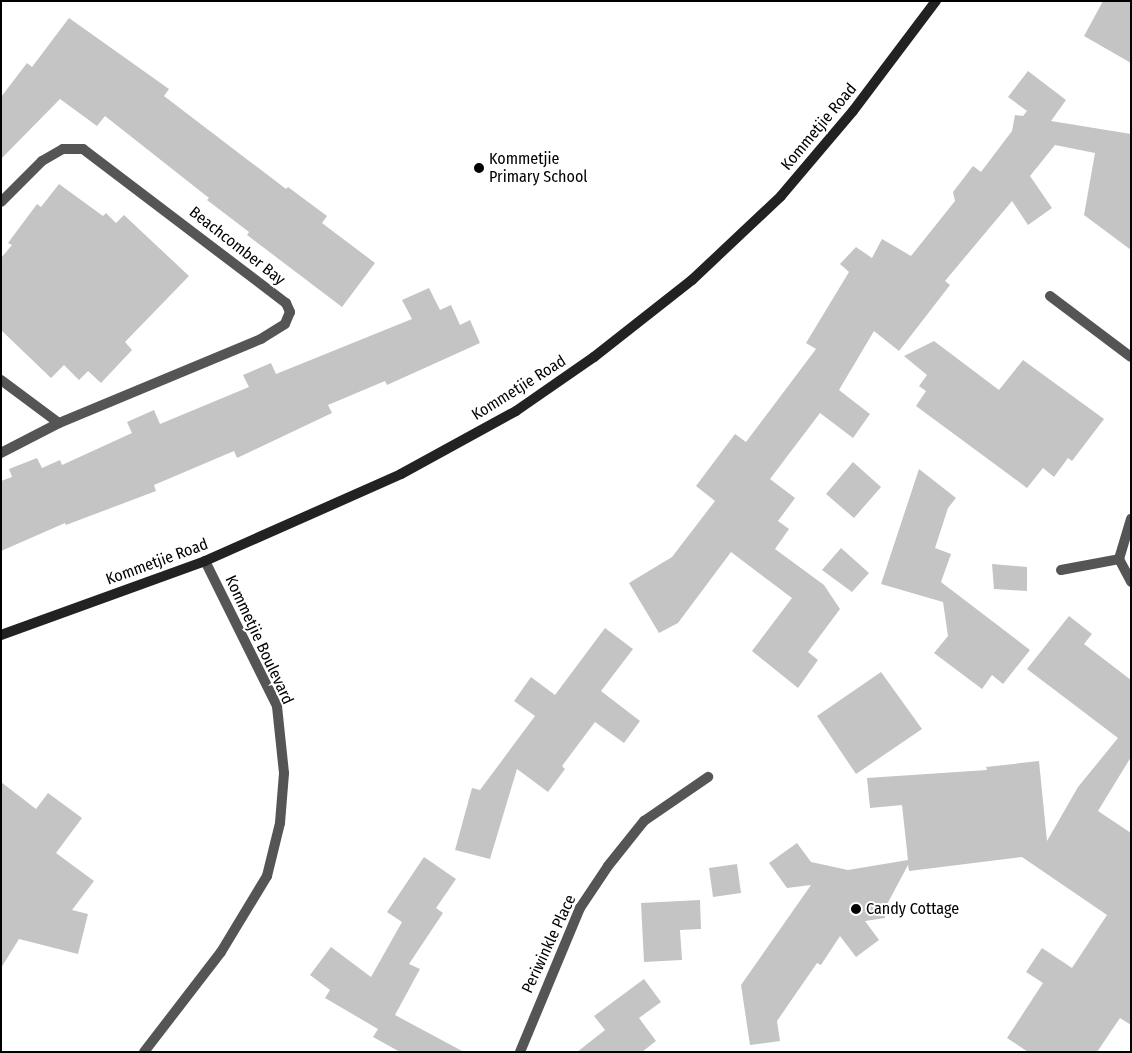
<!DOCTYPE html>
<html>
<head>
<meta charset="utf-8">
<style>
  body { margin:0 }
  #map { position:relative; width:1132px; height:1053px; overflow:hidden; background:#fff; font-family:"Fira Sans Condensed",sans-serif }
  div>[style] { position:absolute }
  .building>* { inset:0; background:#c4c4c4 }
  .minor>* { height:10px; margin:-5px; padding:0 5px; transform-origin:5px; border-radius:5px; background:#555 }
  .secondary>* { height:10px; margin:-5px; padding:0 5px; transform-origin:5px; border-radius:5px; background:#222 }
  .dots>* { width:14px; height:14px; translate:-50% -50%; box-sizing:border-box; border:2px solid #fff; border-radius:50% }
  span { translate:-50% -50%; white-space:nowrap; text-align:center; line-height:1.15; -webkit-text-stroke:4px #fff; paint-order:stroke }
  .street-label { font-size:16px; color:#000 }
  .poi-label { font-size:16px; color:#000 }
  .left { translate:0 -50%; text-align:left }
  .frame { position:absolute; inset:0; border:2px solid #000; pointer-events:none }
</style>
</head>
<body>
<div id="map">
  <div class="building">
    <i style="clip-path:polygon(1103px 1px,1131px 1px,1131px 63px,1084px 36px)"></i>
    <i style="clip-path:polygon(69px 18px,169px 89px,164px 96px,286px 189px,288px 187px,327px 216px,322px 223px,375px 263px,342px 307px,247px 235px,249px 232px,207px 200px,209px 198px,105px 116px,97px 126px,60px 99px,1px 159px,1px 97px,27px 63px,32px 67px)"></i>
    <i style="clip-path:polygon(1028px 71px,1066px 100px,1051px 121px,1131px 134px,1131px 250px,1084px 215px,1095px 153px,1055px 145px,1030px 176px,1052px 208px,1028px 225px,1012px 201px,945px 281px,950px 285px,899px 351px,874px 331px,839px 390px,870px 414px,853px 438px,820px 413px,770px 479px,795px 498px,778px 521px,789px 529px,775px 549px,824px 585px,840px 609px,808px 652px,818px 660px,798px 688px,752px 651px,792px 598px,731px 552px,678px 623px,659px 633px,629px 583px,672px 557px,715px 501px,696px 486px,735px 434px,746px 442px,816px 349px,806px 343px,849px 272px,840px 264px,856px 247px,872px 258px,882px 239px,911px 256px,955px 201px,953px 192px,973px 166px,981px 172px,1012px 131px,1015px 115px,1023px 116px,1027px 111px,1008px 97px)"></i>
    <i style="clip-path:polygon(59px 184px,103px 216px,106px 213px,116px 223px,124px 215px,189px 276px,125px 342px,132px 350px,101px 383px,88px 371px,79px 380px,64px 365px,51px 378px,1px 330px,1px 258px,12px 245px,8px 243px,37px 204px,41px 207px)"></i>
    <i style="clip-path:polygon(429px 288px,440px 310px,451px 305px,460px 325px,470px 320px,480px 343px,387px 385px,385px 381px,328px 405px,332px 413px,237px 458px,234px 451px,154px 485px,156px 491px,66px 525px,65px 523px,1px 551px,1px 481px,12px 477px,9px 469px,37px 458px,42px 468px,60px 460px,62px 465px,132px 433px,127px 422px,154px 410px,160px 424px,249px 387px,243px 375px,271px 363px,276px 374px,412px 319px,402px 300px)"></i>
    <i style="clip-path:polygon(934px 341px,999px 390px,1023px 360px,1104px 419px,1072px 461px,1068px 458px,1054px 477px,1043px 468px,1027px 488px,916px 406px,926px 391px,919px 386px,927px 375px,904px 356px)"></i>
    <i style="clip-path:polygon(853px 462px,881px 487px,854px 518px,826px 494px)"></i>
    <i style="clip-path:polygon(919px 469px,956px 498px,948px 508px,935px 548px,951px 554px,941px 582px,1030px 650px,1003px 684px,992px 675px,982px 689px,934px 653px,948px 636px,943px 602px,881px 584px)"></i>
    <i style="clip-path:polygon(841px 548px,869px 573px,852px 592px,822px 570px)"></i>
    <i style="clip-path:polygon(992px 564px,1027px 567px,1027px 591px,994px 589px)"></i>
    <i style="clip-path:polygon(1069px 616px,1092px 634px,1084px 644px,1131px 680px,1131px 757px,1098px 811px,1131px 833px,1131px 1025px,1120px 1018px,1097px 1052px,1028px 1052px,1007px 1038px,1043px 983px,1026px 972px,1042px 948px,1072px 968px,1107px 915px,1022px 857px,909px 871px,908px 865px,884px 910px,885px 918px,865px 921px,879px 940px,856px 957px,840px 936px,821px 965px,817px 963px,777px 1021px,780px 1041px,750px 1045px,741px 985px,811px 885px,787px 888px,769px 863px,797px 843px,811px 862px,848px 870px,908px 860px,902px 805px,870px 808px,867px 778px,987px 770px,986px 767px,1039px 761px,1047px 841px,1078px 787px,1118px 738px,1027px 669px)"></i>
    <i style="clip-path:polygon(605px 628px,633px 649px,601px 691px,640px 721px,624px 743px,595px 722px,562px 766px,565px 769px,548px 792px,517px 769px,490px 859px,455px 850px,472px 788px,480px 790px,535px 716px,514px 701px,531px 677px,555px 695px)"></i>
    <i style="clip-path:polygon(881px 672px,922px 729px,856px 774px,817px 716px)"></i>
    <i style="clip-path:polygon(1px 782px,36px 809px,48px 793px,82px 818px,56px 853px,94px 881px,72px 910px,88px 914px,78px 954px,19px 939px,1px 968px)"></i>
    <i style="clip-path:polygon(424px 857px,456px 879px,436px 908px,443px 913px,409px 964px,420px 969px,395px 1015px,464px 1052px,400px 1052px,373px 1037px,378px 1029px,325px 998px,330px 990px,310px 975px,331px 947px,371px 977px,402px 922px,387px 912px)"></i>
    <i style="clip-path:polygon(737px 864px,741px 893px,713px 897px,709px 868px)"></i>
    <i style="clip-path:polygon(700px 900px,701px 929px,680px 930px,682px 960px,644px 962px,641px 903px)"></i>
    <i style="clip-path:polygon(644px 979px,661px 1002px,639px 1018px,656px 1041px,642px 1052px,577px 1052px,605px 1030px,594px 1016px)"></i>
  </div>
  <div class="minor">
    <i style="left:1px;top:202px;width:58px;rotate:-45deg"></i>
    <i style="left:42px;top:161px;width:24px;rotate:-30deg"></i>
    <i style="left:63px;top:149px;width:20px"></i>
    <i style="left:83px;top:149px;width:255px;rotate:37.2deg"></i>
    <i style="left:286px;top:303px;width:10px;rotate:66deg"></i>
    <i style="left:290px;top:312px;width:13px;rotate:113deg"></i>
    <i style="left:285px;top:324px;width:28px;rotate:148deg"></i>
    <i style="left:261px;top:339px;width:219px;rotate:157.4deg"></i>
    <i style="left:59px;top:423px;width:65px;rotate:152.7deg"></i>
    <i style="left:1050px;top:296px;width:101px;rotate:37deg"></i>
    <i style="left:1px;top:380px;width:72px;rotate:36.6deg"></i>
    <i style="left:1119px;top:559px;width:42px;rotate:-73.3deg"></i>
    <i style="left:1119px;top:559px;width:26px;rotate:62deg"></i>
    <i style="left:1061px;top:570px;width:59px;rotate:-10.7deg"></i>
    <i style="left:144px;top:1052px;width:126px;rotate:-52.4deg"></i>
    <i style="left:221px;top:952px;width:89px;rotate:-58.8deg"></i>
    <i style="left:267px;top:876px;width:55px;rotate:-76.2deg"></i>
    <i style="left:280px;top:823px;width:50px;rotate:-85.4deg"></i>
    <i style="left:284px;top:773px;width:67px;rotate:-96deg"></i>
    <i style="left:277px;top:706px;width:162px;rotate:-116.4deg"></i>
    <i style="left:520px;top:1052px;width:156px;rotate:-67.4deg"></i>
    <i style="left:580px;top:908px;width:50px;rotate:-56.3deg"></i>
    <i style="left:608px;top:866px;width:58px;rotate:-51.3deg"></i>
    <i style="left:644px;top:821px;width:78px;rotate:-34.5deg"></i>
  </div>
  <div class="secondary">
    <i style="left:1px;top:635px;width:217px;rotate:-19.9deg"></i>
    <i style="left:205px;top:561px;width:214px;rotate:-23.9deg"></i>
    <i style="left:401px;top:474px;width:131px;rotate:-28.7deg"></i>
    <i style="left:516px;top:411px;width:95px;rotate:-34.7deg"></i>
    <i style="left:594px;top:357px;width:125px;rotate:-38.2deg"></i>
    <i style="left:692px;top:280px;width:122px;rotate:-43.3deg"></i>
    <i style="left:781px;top:196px;width:111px;rotate:-49.7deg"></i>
    <i style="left:853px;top:111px;width:138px;rotate:-53deg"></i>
  </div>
  <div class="dots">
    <i style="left:479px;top:168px;background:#000"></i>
    <i style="left:856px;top:909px;background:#000"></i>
  </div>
  <div class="street-label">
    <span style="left:819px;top:127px;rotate:-50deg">Kommetjie Road</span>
    <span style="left:237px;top:246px;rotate:38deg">Beachcomber Bay</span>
    <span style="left:519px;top:388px;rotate:-32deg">Kommetjie Road</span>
    <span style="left:157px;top:562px;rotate:-20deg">Kommetjie Road</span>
    <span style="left:259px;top:640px;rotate:65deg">Kommetjie Boulevard</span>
    <span style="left:549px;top:944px;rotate:-65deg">Periwinkle Place</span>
  </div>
  <div class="poi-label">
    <span class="left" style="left:489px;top:168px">Kommetjie<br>Primary School</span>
    <span class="left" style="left:866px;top:909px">Candy Cottage</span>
  </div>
  <div class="frame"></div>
</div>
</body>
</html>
